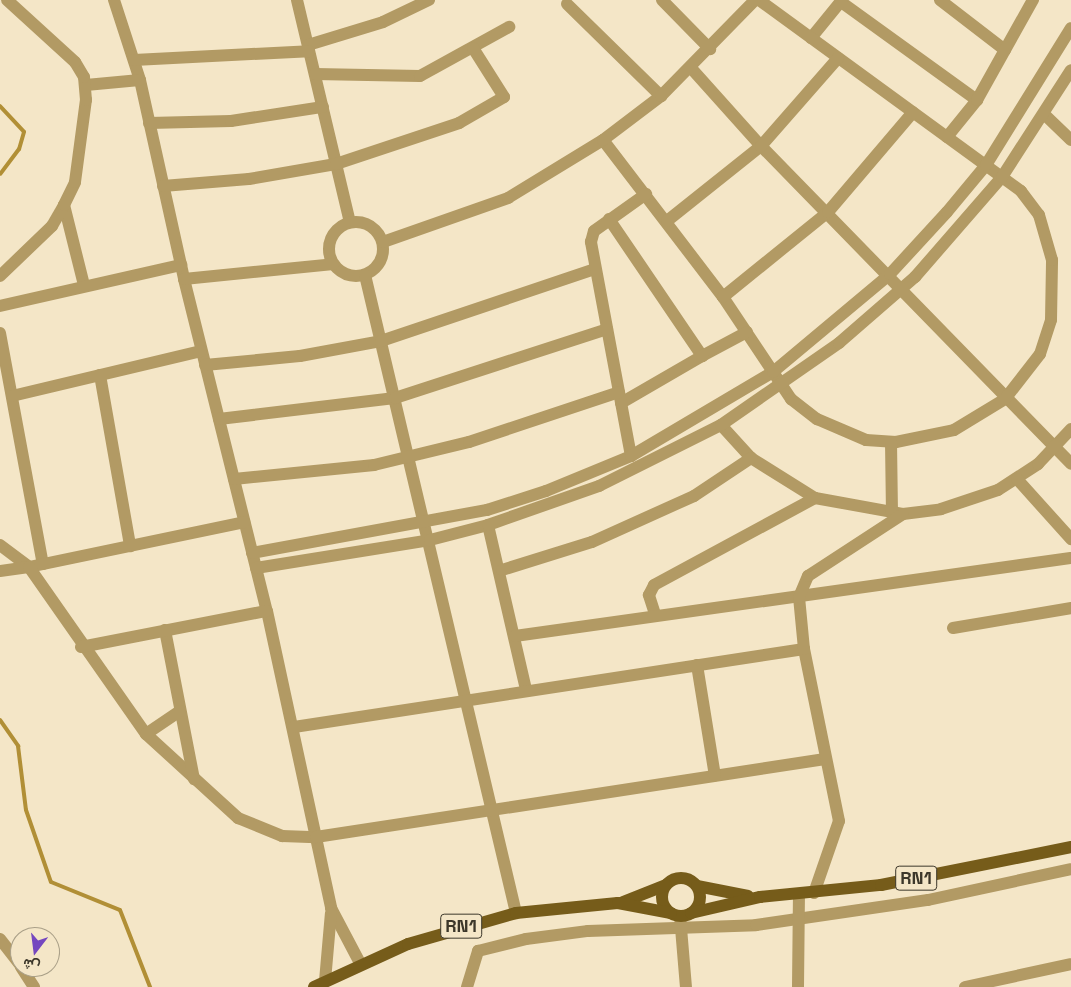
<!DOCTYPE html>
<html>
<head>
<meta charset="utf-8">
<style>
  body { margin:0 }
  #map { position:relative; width:1071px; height:987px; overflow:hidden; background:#f4e6c7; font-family:"Space Grotesk",Vazirmatn,sans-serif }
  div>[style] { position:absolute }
  .stream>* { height:4px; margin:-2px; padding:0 2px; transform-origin:2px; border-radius:2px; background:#b18f36 }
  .minor>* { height:12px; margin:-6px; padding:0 6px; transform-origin:6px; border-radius:6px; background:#b29a64 }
  .minor>.ring { margin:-6px; padding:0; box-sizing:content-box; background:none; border:12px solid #b29a64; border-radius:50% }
  .major>* { height:12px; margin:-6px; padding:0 6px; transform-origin:6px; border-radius:6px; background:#765c1a }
  .major>.ring { margin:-6px; padding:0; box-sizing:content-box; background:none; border:12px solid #765c1a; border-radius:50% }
  span { translate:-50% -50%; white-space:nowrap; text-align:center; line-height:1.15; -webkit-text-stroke:4px #f4e6c7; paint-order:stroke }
  .shield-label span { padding:1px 4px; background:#f4e6c7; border:1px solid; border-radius:4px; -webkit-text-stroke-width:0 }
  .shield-label { font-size:18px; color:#3c372a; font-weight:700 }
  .north { position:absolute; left:10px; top:927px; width:50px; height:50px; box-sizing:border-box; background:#f4e6c7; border:1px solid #aaa088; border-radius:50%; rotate:195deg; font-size:14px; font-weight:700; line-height:20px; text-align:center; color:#3c372a }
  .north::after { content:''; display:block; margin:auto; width:18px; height:22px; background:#7547bf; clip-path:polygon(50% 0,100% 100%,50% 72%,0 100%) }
</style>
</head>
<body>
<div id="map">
  <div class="stream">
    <i style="left:0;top:106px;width:35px;rotate:47deg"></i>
    <i style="left:24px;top:132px;width:18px;rotate:106deg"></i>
    <i style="left:19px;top:149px;width:31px;rotate:127deg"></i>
    <i style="left:0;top:720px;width:32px;rotate:55deg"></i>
    <i style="left:18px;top:746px;width:64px;rotate:82.9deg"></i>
    <i style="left:26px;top:810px;width:76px;rotate:70.9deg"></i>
    <i style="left:51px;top:882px;width:74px;rotate:22.1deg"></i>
    <i style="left:120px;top:910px;width:83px;rotate:68.7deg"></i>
  </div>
  <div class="minor">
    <i style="left:114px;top:0;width:84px;rotate:72deg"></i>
    <i style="left:140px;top:80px;width:204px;rotate:77.5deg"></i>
    <i style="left:184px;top:279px;width:342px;rotate:76deg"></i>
    <i style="left:267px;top:611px;width:304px;rotate:77.8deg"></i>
    <i style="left:331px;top:908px;width:62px;rotate:62.2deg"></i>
    <i style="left:297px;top:0;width:228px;rotate:76.6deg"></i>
    <i style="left:662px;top:0;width:69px;rotate:45.6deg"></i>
    <i style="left:940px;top:0;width:82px;rotate:37.6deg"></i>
    <i style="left:841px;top:2px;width:168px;rotate:35.8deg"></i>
    <i style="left:567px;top:4px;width:132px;rotate:44.4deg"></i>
    <i style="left:811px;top:38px;width:49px;rotate:-50.8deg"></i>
    <i style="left:308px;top:45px;width:78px;rotate:-17deg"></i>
    <i style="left:383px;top:22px;width:51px;rotate:-25.6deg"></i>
    <i style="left:134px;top:60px;width:175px;rotate:-2.9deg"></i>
    <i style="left:691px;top:68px;width:105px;rotate:48.1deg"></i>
    <i style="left:761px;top:146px;width:444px;rotate:45.7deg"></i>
    <i style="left:315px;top:74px;width:105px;rotate:1.1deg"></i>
    <i style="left:420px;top:76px;width:102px;rotate:-28.8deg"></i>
    <i style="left:86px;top:85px;width:54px;rotate:-5.3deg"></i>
    <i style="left:1045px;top:115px;width:36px;rotate:44deg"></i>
    <i style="left:149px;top:123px;width:82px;rotate:-1.4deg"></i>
    <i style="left:231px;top:121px;width:93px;rotate:-8.7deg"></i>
    <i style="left:947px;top:137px;width:48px;rotate:-51deg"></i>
    <i style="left:977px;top:100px;width:115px;rotate:-60.8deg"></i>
    <i style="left:603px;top:140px;width:198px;rotate:52.6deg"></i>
    <i style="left:723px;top:297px;width:123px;rotate:56.3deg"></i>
    <i style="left:791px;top:399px;width:33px;rotate:38deg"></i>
    <i style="left:817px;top:419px;width:53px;rotate:23.2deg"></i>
    <i style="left:866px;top:440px;width:30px;rotate:4deg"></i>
    <i style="left:896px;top:442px;width:59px;rotate:-11.7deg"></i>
    <i style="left:954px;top:430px;width:60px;rotate:-31.3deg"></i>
    <i style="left:1005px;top:399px;width:57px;rotate:-52.1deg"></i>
    <i style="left:1040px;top:354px;width:36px;rotate:-72deg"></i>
    <i style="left:1051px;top:320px;width:60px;rotate:-89deg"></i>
    <i style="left:1052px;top:260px;width:47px;rotate:-106.1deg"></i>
    <i style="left:1039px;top:215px;width:30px;rotate:-127deg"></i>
    <i style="left:1021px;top:191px;width:324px;rotate:-143.9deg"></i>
    <i style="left:163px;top:186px;width:86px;rotate:-4.7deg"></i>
    <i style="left:249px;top:179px;width:88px;rotate:-9.8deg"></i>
    <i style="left:336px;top:164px;width:130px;rotate:-18.4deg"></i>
    <i style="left:459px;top:123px;width:52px;rotate:-30deg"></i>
    <i style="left:504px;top:97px;width:58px;rotate:-122.3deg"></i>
    <i style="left:64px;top:205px;width:82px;rotate:76deg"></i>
    <i style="left:609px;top:219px;width:166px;rotate:55.8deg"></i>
    <i style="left:702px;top:356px;width:51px;rotate:-28.1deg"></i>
    <i style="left:667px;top:221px;width:120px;rotate:-38.6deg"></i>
    <i style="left:761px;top:146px;width:117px;rotate:-48.8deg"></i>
    <i class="ring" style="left:329px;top:222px;width:42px;height:42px"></i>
    <i style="left:383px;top:242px;width:133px;rotate:-19.4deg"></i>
    <i style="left:508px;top:198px;width:111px;rotate:-31.4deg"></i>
    <i style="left:603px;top:140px;width:73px;rotate:-37.2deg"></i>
    <i style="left:661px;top:96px;width:134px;rotate:-45.6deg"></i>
    <i style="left:365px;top:275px;width:656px;rotate:76.68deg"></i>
    <i style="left:0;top:276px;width:72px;rotate:-43.9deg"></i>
    <i style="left:52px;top:226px;width:24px;rotate:-60deg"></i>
    <i style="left:64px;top:205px;width:25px;rotate:-64deg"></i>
    <i style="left:75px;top:182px;width:83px;rotate:-82.4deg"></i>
    <i style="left:86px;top:100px;width:23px;rotate:-95deg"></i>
    <i style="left:84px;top:77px;width:17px;rotate:-121deg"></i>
    <i style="left:75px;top:62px;width:92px;rotate:-137.6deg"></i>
    <i style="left:184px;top:279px;width:150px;rotate:-5.7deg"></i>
    <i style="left:723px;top:297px;width:135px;rotate:-39deg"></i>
    <i style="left:828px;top:212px;width:131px;rotate:-49.6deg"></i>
    <i style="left:0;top:306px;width:186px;rotate:-12.8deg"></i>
    <i style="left:0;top:333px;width:235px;rotate:79.5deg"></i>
    <i style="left:205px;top:365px;width:95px;rotate:-5.4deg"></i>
    <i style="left:300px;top:356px;width:82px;rotate:-10.5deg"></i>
    <i style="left:381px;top:341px;width:226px;rotate:-18.6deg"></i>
    <i style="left:100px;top:375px;width:174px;rotate:80deg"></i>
    <i style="left:12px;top:396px;width:194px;rotate:-13.4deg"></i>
    <i style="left:621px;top:403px;width:94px;rotate:-30.1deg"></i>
    <i style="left:219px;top:419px;width:177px;rotate:-6.8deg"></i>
    <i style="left:395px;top:398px;width:223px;rotate:-18deg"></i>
    <i style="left:721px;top:425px;width:45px;rotate:47.7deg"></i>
    <i style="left:751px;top:458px;width:75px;rotate:32deg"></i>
    <i style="left:815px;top:498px;width:89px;rotate:10.3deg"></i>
    <i style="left:903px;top:514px;width:38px;rotate:-7deg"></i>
    <i style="left:941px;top:509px;width:60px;rotate:-18.4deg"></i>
    <i style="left:998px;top:490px;width:48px;rotate:-33deg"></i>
    <i style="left:1038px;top:464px;width:48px;rotate:-46.7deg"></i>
    <i style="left:891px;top:442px;width:71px;rotate:89.2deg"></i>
    <i style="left:631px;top:456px;width:218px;rotate:-100.6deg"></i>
    <i style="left:591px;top:242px;width:11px;rotate:-75deg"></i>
    <i style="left:594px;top:231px;width:64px;rotate:-35.4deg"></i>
    <i style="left:234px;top:479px;width:141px;rotate:-5.7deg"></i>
    <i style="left:374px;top:465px;width:98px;rotate:-13.6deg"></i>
    <i style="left:469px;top:442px;width:158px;rotate:-18.4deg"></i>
    <i style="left:1017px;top:479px;width:81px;rotate:48deg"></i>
    <i style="left:488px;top:525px;width:168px;rotate:77deg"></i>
    <i style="left:0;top:545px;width:36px;rotate:37deg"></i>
    <i style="left:29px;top:567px;width:220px;rotate:-11.8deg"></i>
    <i style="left:252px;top:553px;width:239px;rotate:-10.4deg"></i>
    <i style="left:487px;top:510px;width:62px;rotate:-17.9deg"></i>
    <i style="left:546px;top:491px;width:92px;rotate:-22.4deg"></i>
    <i style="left:631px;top:456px;width:165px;rotate:-30.6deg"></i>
    <i style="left:773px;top:372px;width:153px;rotate:-39.9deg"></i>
    <i style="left:890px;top:274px;width:84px;rotate:-47.4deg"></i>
    <i style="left:947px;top:212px;width:61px;rotate:-50.3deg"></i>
    <i style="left:986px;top:165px;width:161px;rotate:-58.2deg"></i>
    <i style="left:256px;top:568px;width:176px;rotate:-9.1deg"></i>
    <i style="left:430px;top:540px;width:60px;rotate:-14.5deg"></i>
    <i style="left:488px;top:525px;width:118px;rotate:-19.4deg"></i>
    <i style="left:599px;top:486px;width:136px;rotate:-26.6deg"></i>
    <i style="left:721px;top:425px;width:144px;rotate:-34.8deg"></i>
    <i style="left:839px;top:343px;width:101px;rotate:-41deg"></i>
    <i style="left:915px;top:277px;width:133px;rotate:-49deg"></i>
    <i style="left:1002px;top:177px;width:127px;rotate:-57.2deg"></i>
    <i style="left:502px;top:570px;width:94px;rotate:-17.3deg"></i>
    <i style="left:592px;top:542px;width:112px;rotate:-24.3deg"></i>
    <i style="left:694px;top:496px;width:69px;rotate:-33.7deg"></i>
    <i style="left:0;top:571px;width:29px;rotate:-8deg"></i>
    <i style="left:29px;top:567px;width:204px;rotate:55deg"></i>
    <i style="left:146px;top:734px;width:125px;rotate:42.4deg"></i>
    <i style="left:238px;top:818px;width:48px;rotate:22.2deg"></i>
    <i style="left:282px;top:836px;width:34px;rotate:2deg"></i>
    <i style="left:316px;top:837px;width:515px;rotate:-8.71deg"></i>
    <i style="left:655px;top:614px;width:20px;rotate:-108deg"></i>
    <i style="left:649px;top:595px;width:11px;rotate:-63deg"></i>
    <i style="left:654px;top:585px;width:183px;rotate:-28.4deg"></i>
    <i style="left:953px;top:628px;width:120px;rotate:-9.6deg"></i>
    <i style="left:165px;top:630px;width:152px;rotate:79deg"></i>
    <i style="left:515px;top:636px;width:561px;rotate:-7.99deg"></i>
    <i style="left:81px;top:647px;width:189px;rotate:-11deg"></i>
    <i style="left:697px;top:665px;width:112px;rotate:80.8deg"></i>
    <i style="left:294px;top:727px;width:516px;rotate:-8.7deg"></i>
    <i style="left:146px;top:734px;width:41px;rotate:-34.1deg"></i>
    <i style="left:814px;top:893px;width:76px;rotate:-70.9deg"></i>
    <i style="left:839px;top:821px;width:176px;rotate:-101.5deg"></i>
    <i style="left:804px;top:649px;width:52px;rotate:-95.5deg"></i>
    <i style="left:799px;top:597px;width:23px;rotate:-67deg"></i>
    <i style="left:808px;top:576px;width:113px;rotate:-33.1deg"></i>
    <i style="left:680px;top:916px;width:71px;rotate:85.2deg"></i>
    <i style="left:0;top:939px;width:33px;rotate:52deg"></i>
    <i style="left:21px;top:967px;width:24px;rotate:57deg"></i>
    <i style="left:325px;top:981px;width:68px;rotate:-85deg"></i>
    <i style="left:467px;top:987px;width:38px;rotate:-73deg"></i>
    <i style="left:478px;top:951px;width:49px;rotate:-14deg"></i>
    <i style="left:526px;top:939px;width:63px;rotate:-7.4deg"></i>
    <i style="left:588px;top:931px;width:168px;rotate:-2deg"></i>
    <i style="left:756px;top:925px;width:174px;rotate:-8.3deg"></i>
    <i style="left:928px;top:900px;width:146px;rotate:-12.2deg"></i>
    <i style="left:798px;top:987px;width:93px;rotate:-89.4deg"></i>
    <i style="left:965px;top:987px;width:108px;rotate:-12.2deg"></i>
  </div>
  <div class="major">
    <i class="ring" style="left:662px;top:878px;width:26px;height:26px"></i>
    <i style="left:697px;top:886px;width:52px;rotate:11.1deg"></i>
    <i style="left:623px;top:902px;width:46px;rotate:-21.6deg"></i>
    <i style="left:691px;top:913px;width:71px;rotate:-13.1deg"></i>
    <i style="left:760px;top:897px;width:122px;rotate:-5.7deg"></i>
    <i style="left:881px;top:885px;width:194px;rotate:-11.3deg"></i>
    <i style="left:314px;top:987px;width:103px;rotate:-24.6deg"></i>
    <i style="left:408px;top:944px;width:112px;rotate:-16deg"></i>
    <i style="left:516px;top:913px;width:102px;rotate:-5.6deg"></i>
    <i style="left:618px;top:903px;width:54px;rotate:10.7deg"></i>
  </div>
  <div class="shield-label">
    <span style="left:916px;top:878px">RN1</span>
    <span style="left:461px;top:926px">RN1</span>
  </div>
  <div class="north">ش</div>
</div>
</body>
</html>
